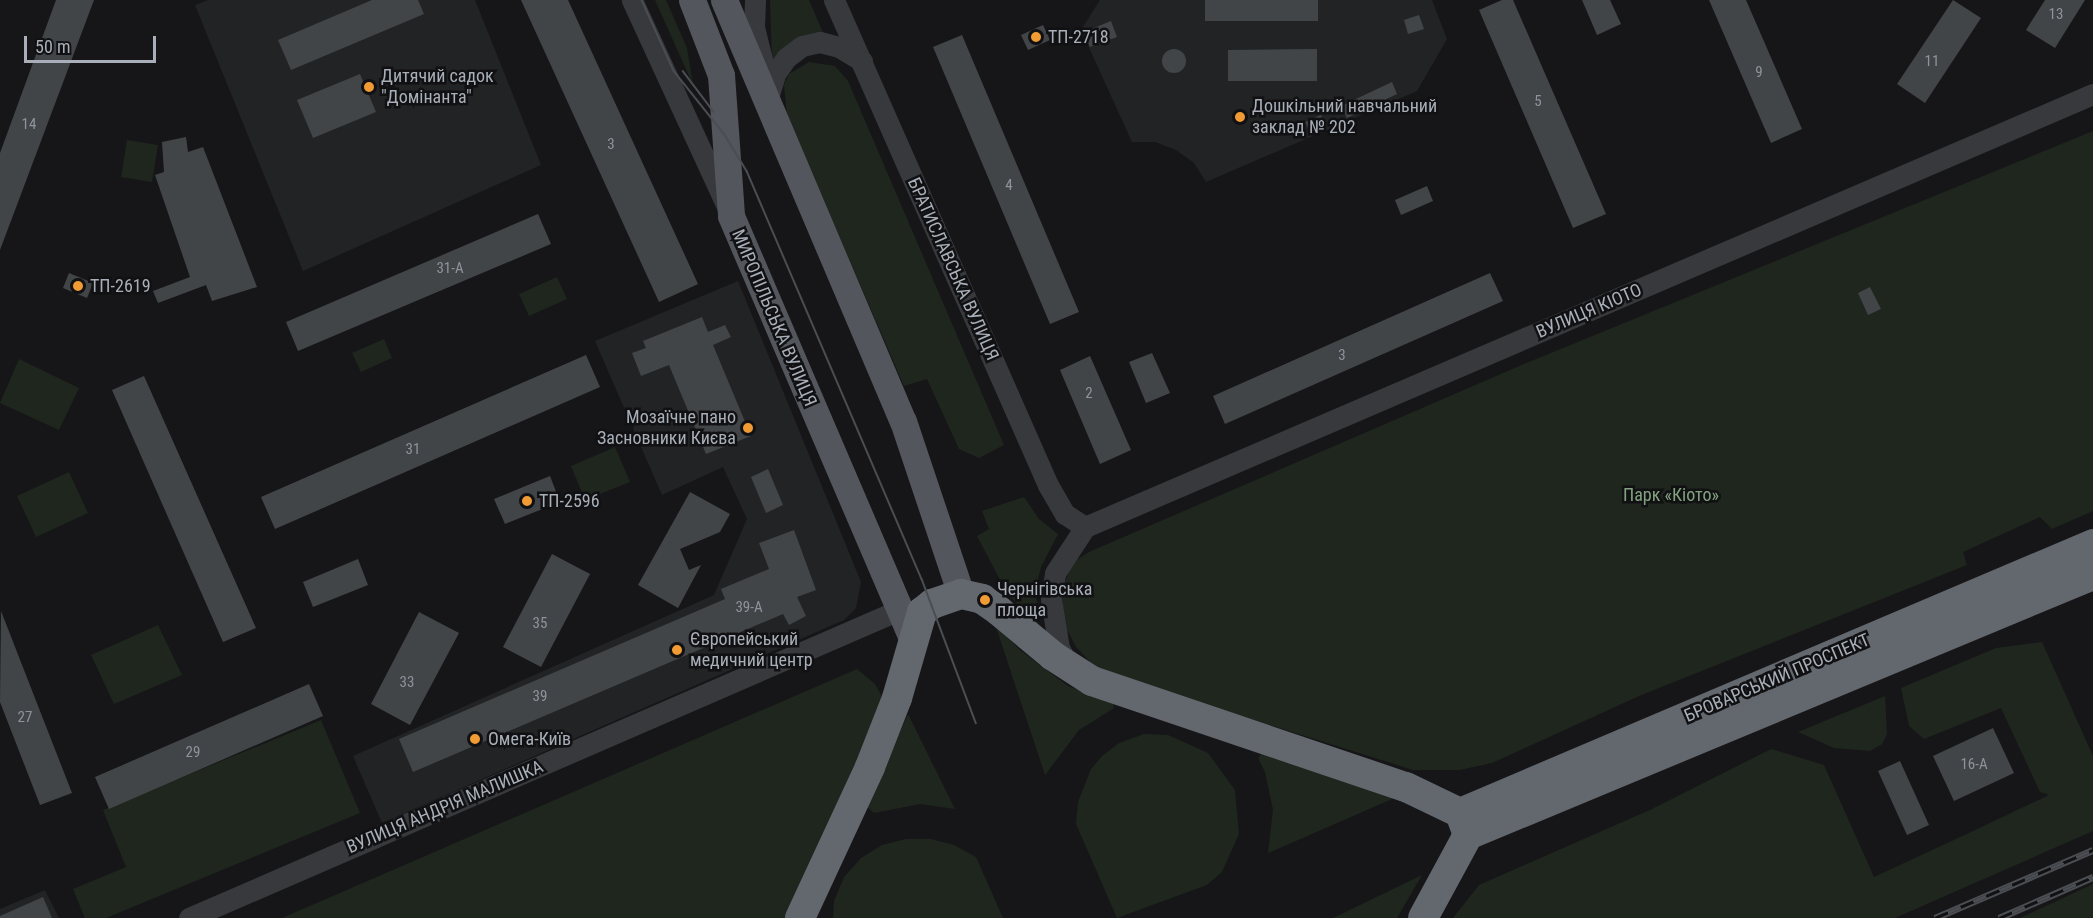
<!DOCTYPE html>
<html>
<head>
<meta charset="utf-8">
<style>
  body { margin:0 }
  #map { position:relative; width:2093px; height:918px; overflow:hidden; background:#161618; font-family:"Roboto Condensed",sans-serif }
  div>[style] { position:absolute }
  .built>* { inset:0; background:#222325 }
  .green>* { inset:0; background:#1e261e }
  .building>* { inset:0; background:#424548 }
  .round { border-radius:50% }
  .minor>* { height:21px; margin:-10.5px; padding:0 10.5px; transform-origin:10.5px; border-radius:10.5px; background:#37393d }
  .major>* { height:27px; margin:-13.5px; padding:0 13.5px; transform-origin:13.5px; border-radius:13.5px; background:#53565c }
  .highway>* { height:30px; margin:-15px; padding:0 15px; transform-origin:15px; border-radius:15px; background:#63676e }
  .tram>* { height:1.5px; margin:-0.75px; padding:0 0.75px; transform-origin:0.75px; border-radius:0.75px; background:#4a4d52 }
  .rail>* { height:7px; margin-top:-3.5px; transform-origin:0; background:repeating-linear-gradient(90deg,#111113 0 14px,#4a4d52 0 28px); box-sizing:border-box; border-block:2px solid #4a4d52 }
  .dots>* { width:16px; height:16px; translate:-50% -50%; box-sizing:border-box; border:3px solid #111113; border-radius:50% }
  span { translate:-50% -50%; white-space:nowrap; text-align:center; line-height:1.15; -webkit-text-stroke:5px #111113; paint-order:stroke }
  .number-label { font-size:15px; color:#8e949c }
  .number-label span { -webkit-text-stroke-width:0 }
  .poi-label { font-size:18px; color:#a8afb8 }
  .left { translate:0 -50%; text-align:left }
  .right { translate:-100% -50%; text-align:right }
  .street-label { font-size:18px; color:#a8afb8 }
  .park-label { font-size:18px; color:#82a37f }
  .scale { position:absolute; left:24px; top:36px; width:132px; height:27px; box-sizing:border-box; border:3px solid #a8afb8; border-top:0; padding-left:8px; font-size:18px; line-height:21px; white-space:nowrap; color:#a8afb8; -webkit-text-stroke:4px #111113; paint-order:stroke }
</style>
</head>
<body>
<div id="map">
  <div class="built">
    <i style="clip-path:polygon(208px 0,475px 0,541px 165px,303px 271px,195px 5px)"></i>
    <i style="clip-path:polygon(1100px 0,1432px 0,1447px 39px,1417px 91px,1206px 182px,1194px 163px,1176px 150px,1155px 142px,1132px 142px,1081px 30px)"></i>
    <i style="clip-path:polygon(738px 281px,861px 582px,856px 608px,844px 620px,382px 823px,353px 756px,714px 595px,747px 519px,723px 467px,662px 495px,595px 341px)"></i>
    <i style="clip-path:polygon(45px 890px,59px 918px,0 918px,0 909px)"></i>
  </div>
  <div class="green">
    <i style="clip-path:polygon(655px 0,666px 0,687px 48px,693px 85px)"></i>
    <i style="clip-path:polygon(770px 0,809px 0,824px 35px,772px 61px)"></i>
    <i style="clip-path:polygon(809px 62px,835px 66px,848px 81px,1004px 445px,979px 458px,959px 449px,927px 379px,904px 386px,787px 115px,784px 85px,789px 74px)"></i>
    <i style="clip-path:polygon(2093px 131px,2093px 511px,2052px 529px,2040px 517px,1963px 552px,1967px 565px,1639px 696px,1492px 763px,1460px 770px,1413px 770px,1115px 676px,1093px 665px,1076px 647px,1065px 626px,1062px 604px,1065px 582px,1072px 563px,1089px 552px,1524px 364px)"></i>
    <i style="clip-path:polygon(127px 140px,158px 145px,152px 182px,121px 177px)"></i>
    <i style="clip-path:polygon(557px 277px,567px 299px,529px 316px,519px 294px)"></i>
    <i style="clip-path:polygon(384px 339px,392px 358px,361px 372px,352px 353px)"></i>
    <i style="clip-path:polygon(19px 359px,79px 388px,59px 430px,0 403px)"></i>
    <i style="clip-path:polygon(615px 447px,630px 482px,585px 500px,571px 466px)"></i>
    <i style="clip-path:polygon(69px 472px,88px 513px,36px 537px,17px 496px)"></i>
    <i style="clip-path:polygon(1024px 497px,1039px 519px,1058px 534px,1041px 567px,1036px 588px,1038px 627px,1007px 593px,977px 536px,989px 529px,982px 511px)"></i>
    <i style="clip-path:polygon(995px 624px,1020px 650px,1068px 686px,1113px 703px,1114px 708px,1079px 730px,1045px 775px)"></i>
    <i style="clip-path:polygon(158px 625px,182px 675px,114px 704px,91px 655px)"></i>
    <i style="clip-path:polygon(2042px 642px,2093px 756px,2093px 831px,1895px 918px,1453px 918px,1479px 885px,1652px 809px,1771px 749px,1824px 765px,1874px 877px,1971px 832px,2049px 795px,2040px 792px,2001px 708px,1924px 739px,1909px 726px,1901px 688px,1996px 648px)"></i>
    <i style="clip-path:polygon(857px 669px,875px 684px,881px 695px,881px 708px,787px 918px,282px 918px)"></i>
    <i style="clip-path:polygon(1885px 696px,1887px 734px,1882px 744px,1870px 751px,1834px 748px,1798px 732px)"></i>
    <i style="clip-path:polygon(908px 714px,955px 809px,920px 804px,874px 813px,867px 807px)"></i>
    <i style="clip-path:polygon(321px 720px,360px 813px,106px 918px,85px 918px,73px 889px,126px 867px,103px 810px)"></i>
    <i style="clip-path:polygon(1144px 734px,1168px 735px,1208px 753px,1235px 790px,1239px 834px,1222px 872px,1207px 885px,1117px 918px,1076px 824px,1078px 802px,1091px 769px,1102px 756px,1119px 743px)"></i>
    <i style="clip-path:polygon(1265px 750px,1399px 796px,1268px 853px,1273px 810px,1265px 772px,1258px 758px)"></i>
    <i style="clip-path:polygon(906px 839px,931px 839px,954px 845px,976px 857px,1003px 918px,833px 918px,834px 901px,844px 877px,861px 858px,882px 845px)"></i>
    <i style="clip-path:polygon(1422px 875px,1397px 918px,1333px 918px)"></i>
    <i style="clip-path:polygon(2093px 884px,2093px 918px,2020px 918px)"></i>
  </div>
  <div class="building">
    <i style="clip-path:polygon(56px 0,94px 0,0 250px,0 153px)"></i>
    <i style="clip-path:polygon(372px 0,418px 0,424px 14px,291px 70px,278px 40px)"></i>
    <i style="clip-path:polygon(521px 0,568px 0,698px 284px,659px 302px)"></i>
    <i style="clip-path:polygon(1205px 0,1318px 0,1318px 21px,1205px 21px)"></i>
    <i style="clip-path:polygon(1502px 0,1513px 0,1606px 214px,1573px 228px,1479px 10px)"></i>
    <i style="clip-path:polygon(1582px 0,1610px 0,1621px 24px,1597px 35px)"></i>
    <i style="clip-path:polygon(1709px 0,1746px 0,1802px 129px,1771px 143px)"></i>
    <i style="clip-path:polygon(1953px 0,1981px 18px,1925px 103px,1897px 84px)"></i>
    <i style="clip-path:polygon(2045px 0,2085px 0,2055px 48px,2026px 30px)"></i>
    <i style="clip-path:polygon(1419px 15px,1424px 29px,1408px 34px,1404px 20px)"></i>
    <i style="clip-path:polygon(1111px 21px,1117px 37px,1090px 47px,1084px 32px)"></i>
    <i style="clip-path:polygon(1043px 25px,1050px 40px,1028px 50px,1021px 35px)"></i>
    <i style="clip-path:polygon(962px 35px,1079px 312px,1050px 324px,933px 47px)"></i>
    <i style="clip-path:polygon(1317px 49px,1317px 81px,1228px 81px,1228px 50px)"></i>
    <i class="round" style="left:1162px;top:49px;width:24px;height:24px"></i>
    <i style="clip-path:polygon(360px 74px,376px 112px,313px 138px,297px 100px)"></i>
    <i style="clip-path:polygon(1392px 82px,1397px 94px,1347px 118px,1341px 106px)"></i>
    <i style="clip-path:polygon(1321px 115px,1326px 127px,1311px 134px,1305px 122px)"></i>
    <i style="clip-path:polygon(186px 137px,188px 152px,203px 147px,257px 287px,212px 301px,206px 285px,158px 303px,153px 291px,190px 277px,155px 175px,164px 172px,162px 142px)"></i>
    <i style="clip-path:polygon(1427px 186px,1433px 201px,1401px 215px,1395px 200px)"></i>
    <i style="clip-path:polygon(538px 214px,551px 244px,298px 351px,286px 322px)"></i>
    <i style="clip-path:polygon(69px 273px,93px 283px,87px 298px,63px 288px)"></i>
    <i style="clip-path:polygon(1490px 273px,1503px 301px,1225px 424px,1213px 396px)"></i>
    <i style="clip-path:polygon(1870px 287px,1881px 309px,1868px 315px,1858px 293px)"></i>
    <i style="clip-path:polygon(702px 317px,708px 332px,725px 325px,731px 337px,713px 345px,751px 436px,706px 454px,669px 365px,641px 376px,632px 353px,646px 348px,643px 341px)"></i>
    <i style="clip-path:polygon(1152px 353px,1170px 393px,1146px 403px,1129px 362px)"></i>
    <i style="clip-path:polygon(586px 355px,600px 387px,275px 529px,261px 497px)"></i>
    <i style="clip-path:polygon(1090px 356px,1131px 450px,1100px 464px,1060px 370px)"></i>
    <i style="clip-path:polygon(144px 376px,256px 628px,223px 642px,112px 390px)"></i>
    <i style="clip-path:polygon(768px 469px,783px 505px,766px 513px,751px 477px)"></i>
    <i style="clip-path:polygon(550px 476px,560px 502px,505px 524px,494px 499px)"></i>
    <i style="clip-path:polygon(690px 492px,730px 514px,720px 532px,680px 549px,689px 570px,701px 565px,678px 608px,638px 585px)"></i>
    <i style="clip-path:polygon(794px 530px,816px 590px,797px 597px,806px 616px,789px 625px,783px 614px,413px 772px,399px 739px,725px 599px,721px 589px,769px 569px,759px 543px)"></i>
    <i style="clip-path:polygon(552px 554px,590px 574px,541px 667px,503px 647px)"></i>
    <i style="clip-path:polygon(358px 559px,368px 585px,313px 607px,303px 582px)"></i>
    <i style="clip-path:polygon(1px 611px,72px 793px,40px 805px,0 702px)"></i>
    <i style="clip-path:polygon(419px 612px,459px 633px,410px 725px,371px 704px)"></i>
    <i style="clip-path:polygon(309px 684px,323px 716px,109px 809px,95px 777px)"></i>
    <i style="clip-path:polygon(1993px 728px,2014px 773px,1954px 801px,1933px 756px)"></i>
    <i style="clip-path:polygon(1900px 761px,1929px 825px,1907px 835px,1878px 771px)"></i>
    <i style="clip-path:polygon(43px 897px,52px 918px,0 918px,0 916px)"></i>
  </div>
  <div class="minor">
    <i style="left:632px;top:0;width:228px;rotate:65.3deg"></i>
    <i style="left:755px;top:0;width:27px;rotate:92deg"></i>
    <i style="left:754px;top:27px;width:50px;rotate:76.2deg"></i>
    <i style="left:834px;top:0;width:530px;rotate:66.19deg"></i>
    <i style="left:1048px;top:485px;width:34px;rotate:60deg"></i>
    <i style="left:1065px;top:514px;width:24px;rotate:33deg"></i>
    <i style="left:767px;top:101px;width:28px;rotate:-73deg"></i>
    <i style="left:775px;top:74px;width:19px;rotate:-55deg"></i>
    <i style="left:786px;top:58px;width:20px;rotate:-37deg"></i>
    <i style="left:802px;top:46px;width:18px;rotate:-13deg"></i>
    <i style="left:820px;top:42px;width:20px;rotate:15deg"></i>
    <i style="left:839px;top:47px;width:27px;rotate:31deg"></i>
    <i style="left:1069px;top:666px;width:21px;rotate:-119deg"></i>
    <i style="left:1059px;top:648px;width:50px;rotate:-99.3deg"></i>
    <i style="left:1051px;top:599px;width:26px;rotate:-81deg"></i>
    <i style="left:1055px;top:573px;width:55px;rotate:-56.9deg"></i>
    <i style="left:1085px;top:527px;width:1097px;rotate:-23.25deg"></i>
    <i style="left:189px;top:918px;width:774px;rotate:-23.45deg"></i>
  </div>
  <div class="major">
    <i style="left:692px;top:0;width:80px;rotate:68.9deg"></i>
    <i style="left:721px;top:75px;width:141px;rotate:85.9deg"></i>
    <i style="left:731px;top:216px;width:460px;rotate:66.8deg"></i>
    <i style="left:724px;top:0;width:457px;rotate:67deg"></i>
    <i style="left:903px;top:421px;width:182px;rotate:71.5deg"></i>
  </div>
  <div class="highway">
    <i style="left:1460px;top:813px;width:688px;rotate:-23.02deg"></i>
    <i style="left:1468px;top:835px;width:677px;rotate:-22.59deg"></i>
    <i style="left:800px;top:918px;width:166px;rotate:-65.1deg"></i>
    <i style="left:870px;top:767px;width:74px;rotate:-68.6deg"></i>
    <i style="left:897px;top:698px;width:90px;rotate:-73.8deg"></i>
    <i style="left:922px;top:612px;width:13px;rotate:-39deg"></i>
    <i style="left:932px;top:604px;width:31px;rotate:-19deg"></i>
    <i style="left:961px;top:594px;width:22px;rotate:13deg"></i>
    <i style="left:982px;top:599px;width:21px;rotate:35deg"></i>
    <i style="left:999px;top:611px;width:70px;rotate:39.8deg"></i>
    <i style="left:1053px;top:656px;width:46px;rotate:32.7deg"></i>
    <i style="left:1092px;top:681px;width:331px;rotate:18.7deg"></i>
    <i style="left:1406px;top:787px;width:60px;rotate:25.7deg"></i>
    <i style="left:1460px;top:813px;width:23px;rotate:70deg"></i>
    <i style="left:1468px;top:835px;width:94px;rotate:118.5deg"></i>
  </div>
  <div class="tram">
    <i style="left:642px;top:0;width:78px;rotate:65.7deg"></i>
    <i style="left:674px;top:71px;width:82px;rotate:51.4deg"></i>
    <i style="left:725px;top:135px;width:42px;rotate:58.6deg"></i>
    <i style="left:747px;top:171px;width:444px;rotate:66.8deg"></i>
    <i style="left:922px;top:579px;width:154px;rotate:69.4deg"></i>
    <i style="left:683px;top:71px;width:51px;rotate:52.9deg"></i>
  </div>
  <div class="rail">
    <i style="left:1935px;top:918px;width:172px;rotate:-23.3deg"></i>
    <i style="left:1999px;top:918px;width:103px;rotate:-23.6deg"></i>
  </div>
  <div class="dots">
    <i style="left:1036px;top:37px;background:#f19b35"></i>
    <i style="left:369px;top:87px;background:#f19b35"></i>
    <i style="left:1240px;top:117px;background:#f19b35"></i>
    <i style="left:78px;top:286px;background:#f19b35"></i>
    <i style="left:748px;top:428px;background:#f19b35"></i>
    <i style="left:527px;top:501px;background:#f19b35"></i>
    <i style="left:985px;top:600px;background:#f19b35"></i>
    <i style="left:677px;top:650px;background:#f19b35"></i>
    <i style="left:475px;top:739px;background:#f19b35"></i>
  </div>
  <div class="number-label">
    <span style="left:2056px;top:15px">13</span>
    <span style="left:1932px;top:62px">11</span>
    <span style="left:1759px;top:73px">9</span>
    <span style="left:1538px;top:102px">5</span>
    <span style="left:29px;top:125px">14</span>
    <span style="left:611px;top:145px">3</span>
    <span style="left:1009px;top:186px">4</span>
    <span style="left:450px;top:269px">31-А</span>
    <span style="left:1342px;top:356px">3</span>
    <span style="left:1089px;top:394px">2</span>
    <span style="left:413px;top:450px">31</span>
    <span style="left:749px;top:608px">39-А</span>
    <span style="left:540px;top:624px">35</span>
    <span style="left:407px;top:683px">33</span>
    <span style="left:540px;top:697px">39</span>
    <span style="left:25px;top:718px">27</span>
    <span style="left:193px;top:753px">29</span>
    <span style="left:1974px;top:765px">16-А</span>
  </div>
  <div class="poi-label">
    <span class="left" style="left:1048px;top:37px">ТП-2718</span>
    <span class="left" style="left:381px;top:87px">Дитячий садок<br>"Домінанта"</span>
    <span class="left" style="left:1252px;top:117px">Дошкільний навчальний<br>заклад № 202</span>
    <span class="left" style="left:90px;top:286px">ТП-2619</span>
    <span class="right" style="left:736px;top:428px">Мозаїчне пано<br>Засновники Києва</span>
    <span class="left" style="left:539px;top:501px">ТП-2596</span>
    <span class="left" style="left:997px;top:600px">Чернігівська<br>площа</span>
    <span class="left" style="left:690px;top:650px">Європейський<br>медичний центр</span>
    <span class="left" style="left:488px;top:739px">Омега-Київ</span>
  </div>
  <div class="street-label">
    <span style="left:953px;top:269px;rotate:66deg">БРАТИСЛАВСЬКА ВУЛИЦЯ</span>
    <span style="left:1589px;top:311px;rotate:-23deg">ВУЛИЦЯ КІОТО</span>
    <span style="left:774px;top:318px;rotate:67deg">МИРОПІЛЬСЬКА ВУЛИЦЯ</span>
    <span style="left:1777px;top:678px;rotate:-23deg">БРОВАРСЬКИЙ ПРОСПЕКТ</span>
    <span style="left:445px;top:807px;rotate:-23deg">ВУЛИЦЯ АНДРІЯ МАЛИШКА</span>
  </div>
  <div class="park-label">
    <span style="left:1671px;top:495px">Парк «Кіото»</span>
  </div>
  <div class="scale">50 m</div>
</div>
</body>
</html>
